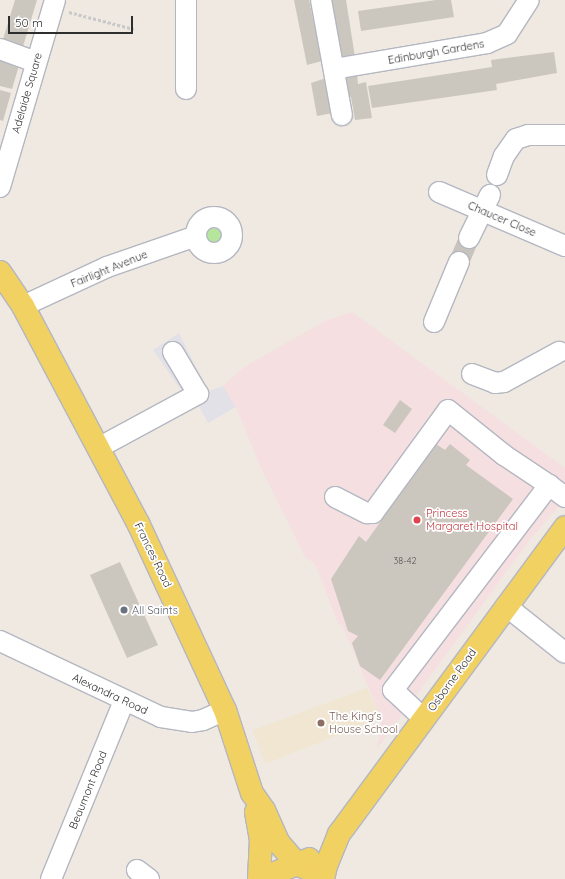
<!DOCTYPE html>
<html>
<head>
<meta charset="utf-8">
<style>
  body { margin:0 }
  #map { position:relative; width:565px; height:879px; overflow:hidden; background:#efe9e1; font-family:Quicksand,sans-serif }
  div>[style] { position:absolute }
  .industrial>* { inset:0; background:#e3e1e8 }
  .education>* { inset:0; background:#f0e6d1 }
  .medical>* { inset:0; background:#f5dfe0 }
  .green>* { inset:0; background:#b6e59e }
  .round { border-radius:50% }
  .building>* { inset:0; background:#cbc7bf }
  .minor-tunnel>* { height:20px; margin-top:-10px; transform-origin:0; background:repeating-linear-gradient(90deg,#c8c4bd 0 20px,transparent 0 30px) }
  .path>* { height:2.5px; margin-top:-1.25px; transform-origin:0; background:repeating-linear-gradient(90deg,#c9c9c9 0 3px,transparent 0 5px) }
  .roads { filter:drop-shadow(1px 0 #b4b7c1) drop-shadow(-1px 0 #b4b7c1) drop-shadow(0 1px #b4b7c1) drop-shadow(0 -1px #b4b7c1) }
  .minor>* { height:20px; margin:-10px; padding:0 10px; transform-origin:10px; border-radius:10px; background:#fff }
  .minor>.ring { margin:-10px; padding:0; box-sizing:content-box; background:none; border:20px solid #fff; border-radius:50% }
  .major>* { height:22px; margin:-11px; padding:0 11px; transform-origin:11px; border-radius:11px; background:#f2d163 }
  .dots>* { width:11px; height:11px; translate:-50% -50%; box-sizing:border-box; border:2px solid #fff; border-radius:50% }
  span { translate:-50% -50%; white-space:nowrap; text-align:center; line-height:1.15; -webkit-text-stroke:3.5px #fff; paint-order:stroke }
  .number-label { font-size:9px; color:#555452 }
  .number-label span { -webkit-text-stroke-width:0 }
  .street-label { font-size:11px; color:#2e2e2e }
  .health-label { font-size:11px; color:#be3a42 }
  .left { translate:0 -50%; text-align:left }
  .worship-label { font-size:11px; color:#5b616d }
  .education-label { font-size:11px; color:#785e54 }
  .scale { position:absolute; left:8px; top:16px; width:125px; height:18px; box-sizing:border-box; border:2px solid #2e2e2e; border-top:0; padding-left:5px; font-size:12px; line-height:14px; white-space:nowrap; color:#2e2e2e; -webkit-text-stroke:3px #fff; paint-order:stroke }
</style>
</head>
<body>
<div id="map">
  <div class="industrial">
    <i style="clip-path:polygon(179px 333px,208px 391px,223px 386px,236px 407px,208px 423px,196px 401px,121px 447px,115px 435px,183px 393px,153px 350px)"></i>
  </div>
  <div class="education">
    <i style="clip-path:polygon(367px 688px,381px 718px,265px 764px,253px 730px)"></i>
  </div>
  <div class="medical">
    <i style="clip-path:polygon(352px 312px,565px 468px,565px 499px,529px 541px,377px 749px,382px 720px,351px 646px,342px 625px,339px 625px,315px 564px,305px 557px,260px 466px,236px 407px,223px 386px,244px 367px,325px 321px)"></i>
  </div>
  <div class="green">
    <i class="round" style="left:203px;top:228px;width:20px;height:20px"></i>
  </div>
  <div class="building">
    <i style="clip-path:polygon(15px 0,37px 0,21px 53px,1px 46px)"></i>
    <i style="clip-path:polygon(294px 0,309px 0,322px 61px,307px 65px)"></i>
    <i style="clip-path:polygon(331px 0,346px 0,355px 57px,339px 59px)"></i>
    <i style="clip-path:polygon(436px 0,451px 0,454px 17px,361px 31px,358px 11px)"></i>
    <i style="clip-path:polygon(554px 52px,557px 73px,496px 84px,497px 90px,372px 108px,368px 86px,492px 67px,491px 60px)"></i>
    <i style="clip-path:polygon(0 56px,20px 62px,12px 89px,0 86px)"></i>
    <i style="clip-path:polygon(357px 73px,358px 84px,366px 82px,372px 118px,355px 120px,351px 97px,346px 98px,342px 76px)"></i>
    <i style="clip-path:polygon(326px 78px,333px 113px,317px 116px,311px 83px)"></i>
    <i style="clip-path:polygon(0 90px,11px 93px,3px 121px,0 120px)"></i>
    <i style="clip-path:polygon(400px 400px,412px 409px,395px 433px,383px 425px)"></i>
    <i style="clip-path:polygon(436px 444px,445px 450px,450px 444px,470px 460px,466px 465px,513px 499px,380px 680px,360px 666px,352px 643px,358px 636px,348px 631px,331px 579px,359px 536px,366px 542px)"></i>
    <i style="clip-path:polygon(120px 562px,158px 645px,127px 658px,90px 575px)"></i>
  </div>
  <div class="minor-tunnel">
    <i style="left:459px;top:262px;width:26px;rotate:-67deg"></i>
  </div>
  <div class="path">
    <i style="left:69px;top:12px;width:67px;rotate:14.7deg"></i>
  </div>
  <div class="roads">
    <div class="minor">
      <i style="left:321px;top:0;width:117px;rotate:79.7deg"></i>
      <i style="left:0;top:49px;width:38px;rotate:20deg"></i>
      <i style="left:334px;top:69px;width:155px;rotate:-9.6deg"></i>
      <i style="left:487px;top:43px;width:22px;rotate:-24deg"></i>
      <i style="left:507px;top:34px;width:40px;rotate:-57.1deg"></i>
      <i style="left:186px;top:89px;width:89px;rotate:-90deg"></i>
      <i style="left:497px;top:175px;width:20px;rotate:-70deg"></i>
      <i style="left:504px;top:156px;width:21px;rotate:-55deg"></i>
      <i style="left:516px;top:139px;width:13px;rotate:-18deg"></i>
      <i style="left:528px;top:135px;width:37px"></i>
      <i style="left:0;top:187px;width:195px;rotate:-73.6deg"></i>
      <i style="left:439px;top:192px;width:137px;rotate:23.2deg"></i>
      <i class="ring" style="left:196px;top:217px;width:16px;height:16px"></i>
      <i style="left:469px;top:238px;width:48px;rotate:-64deg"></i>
      <i style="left:23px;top:306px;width:93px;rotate:-24.9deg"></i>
      <i style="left:107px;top:267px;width:94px;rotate:-19.2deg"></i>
      <i style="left:434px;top:322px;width:65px;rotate:-67.4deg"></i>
      <i style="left:472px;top:374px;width:25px;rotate:21deg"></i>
      <i style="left:495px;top:383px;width:9px;rotate:-6deg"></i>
      <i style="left:504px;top:382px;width:63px;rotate:-28.6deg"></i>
      <i style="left:98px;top:448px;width:114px;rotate:-28.4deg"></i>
      <i style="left:198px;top:394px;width:49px;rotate:-120.8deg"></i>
      <i style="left:335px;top:497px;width:36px;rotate:27deg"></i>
      <i style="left:367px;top:513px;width:6px"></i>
      <i style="left:373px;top:513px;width:127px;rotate:-53.9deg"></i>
      <i style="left:448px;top:410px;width:72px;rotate:38.8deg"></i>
      <i style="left:504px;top:455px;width:54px;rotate:33.7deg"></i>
      <i style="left:506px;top:606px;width:75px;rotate:38.5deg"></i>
      <i style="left:0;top:641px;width:178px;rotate:25.3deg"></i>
      <i style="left:161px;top:717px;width:31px;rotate:9deg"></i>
      <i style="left:192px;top:722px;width:11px;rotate:-10deg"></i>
      <i style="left:203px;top:720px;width:24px;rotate:-24deg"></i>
      <i style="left:423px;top:718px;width:41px;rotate:-137deg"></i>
      <i style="left:393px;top:690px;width:258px;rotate:-52.7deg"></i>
      <i style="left:549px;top:485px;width:20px;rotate:37deg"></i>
      <i style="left:137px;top:870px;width:15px;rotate:37deg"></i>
      <i style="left:51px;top:879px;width:192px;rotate:-67.7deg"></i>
    </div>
    <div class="major">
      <i style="left:0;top:272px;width:41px;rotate:55.9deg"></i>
      <i style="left:23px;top:306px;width:248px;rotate:62.1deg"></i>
      <i style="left:139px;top:525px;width:204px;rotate:65.1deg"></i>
      <i style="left:225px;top:710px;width:87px;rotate:72deg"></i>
      <i style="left:252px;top:793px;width:21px;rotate:55deg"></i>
      <i style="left:264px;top:810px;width:35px;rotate:66deg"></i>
      <i style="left:278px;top:842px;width:30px;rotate:49deg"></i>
      <i style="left:298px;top:865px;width:14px;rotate:21deg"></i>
      <i style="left:311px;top:870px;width:13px;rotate:42deg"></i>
      <i style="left:256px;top:812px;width:27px;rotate:80deg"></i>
      <i style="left:261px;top:839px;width:40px;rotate:92.9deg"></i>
      <i style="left:269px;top:879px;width:8px;rotate:-45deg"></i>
      <i style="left:275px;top:873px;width:37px;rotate:-22deg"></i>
      <i style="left:323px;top:879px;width:13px;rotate:-77deg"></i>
      <i style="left:326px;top:866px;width:35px;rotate:-68deg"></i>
      <i style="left:339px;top:834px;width:381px;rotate:-53.6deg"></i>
    </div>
  </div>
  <div class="dots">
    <i style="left:417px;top:520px;background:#e0444e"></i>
    <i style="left:124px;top:610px;background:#6b7280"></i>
    <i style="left:321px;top:723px;background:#8d6e63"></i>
  </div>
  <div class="number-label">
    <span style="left:405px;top:561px">38-42</span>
  </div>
  <div class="street-label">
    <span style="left:436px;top:52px;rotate:-10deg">Edinburgh Gardens</span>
    <span style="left:27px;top:93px;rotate:-74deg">Adelaide Square</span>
    <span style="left:502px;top:219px;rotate:23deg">Chaucer Close</span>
    <span style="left:109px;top:269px;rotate:-22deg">Fairlight Avenue</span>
    <span style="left:153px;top:555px;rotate:64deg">Frances Road</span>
    <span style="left:452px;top:680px;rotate:-54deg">Osborne Road</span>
    <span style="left:110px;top:694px;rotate:25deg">Alexandra Road</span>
    <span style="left:88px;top:790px;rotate:-68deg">Beaumont Road</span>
  </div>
  <div class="health-label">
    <span class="left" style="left:426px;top:520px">Princess<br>Margaret Hospital</span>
  </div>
  <div class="worship-label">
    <span class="left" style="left:132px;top:610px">All Saints</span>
  </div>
  <div class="education-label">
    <span class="left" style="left:329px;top:723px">The King's<br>House School</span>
  </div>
  <div class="scale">50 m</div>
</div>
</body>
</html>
